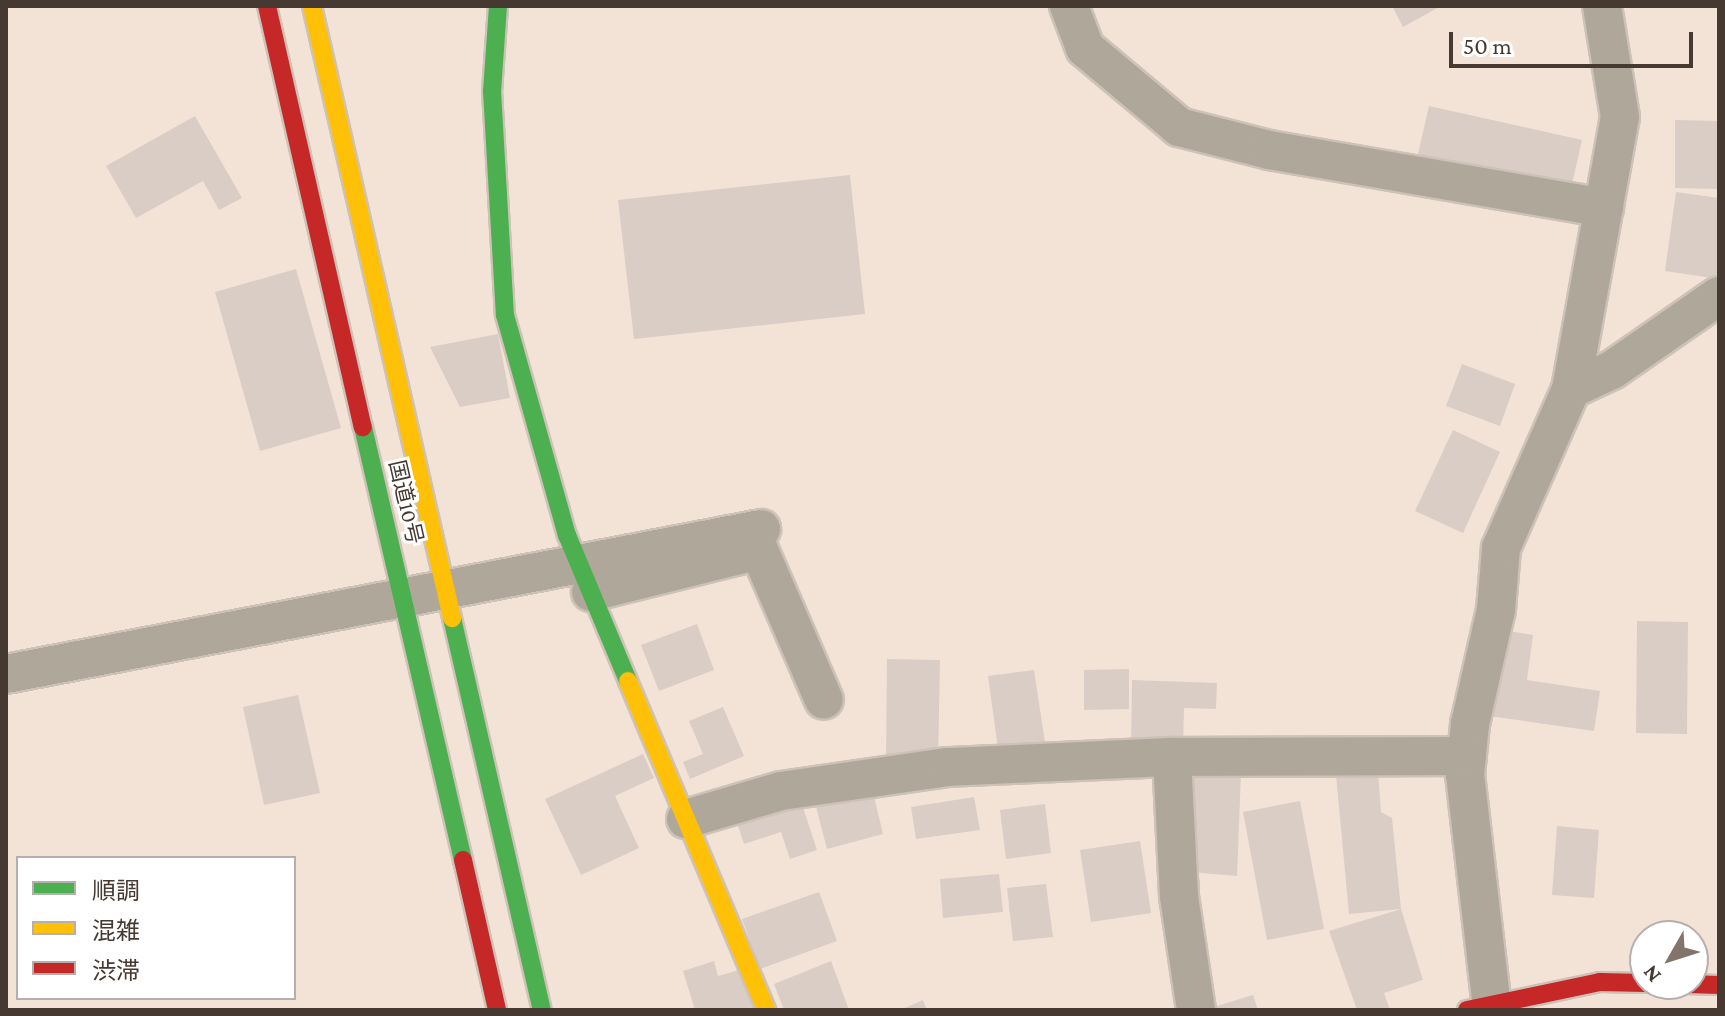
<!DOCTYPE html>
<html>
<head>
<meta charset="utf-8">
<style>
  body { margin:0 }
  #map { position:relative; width:1725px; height:1016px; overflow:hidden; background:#f3e3d7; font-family:"Crimson Pro","Noto Sans JP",serif }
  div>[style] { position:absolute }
  .building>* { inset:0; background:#dacdc6 }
  .roads { filter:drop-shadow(2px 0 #cec2b8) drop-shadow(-2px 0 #cec2b8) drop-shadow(0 2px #cec2b8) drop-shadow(0 -2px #cec2b8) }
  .street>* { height:38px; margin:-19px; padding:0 19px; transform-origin:19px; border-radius:19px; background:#b0a79b }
  .fast>* { height:18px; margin:-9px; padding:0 9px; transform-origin:9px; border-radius:9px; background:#4caf50 }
  .slow>* { height:18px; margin:-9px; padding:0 9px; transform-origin:9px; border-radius:9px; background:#ffc107 }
  .jam>* { height:18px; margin:-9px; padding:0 9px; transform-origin:9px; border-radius:9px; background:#c62828 }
  span { translate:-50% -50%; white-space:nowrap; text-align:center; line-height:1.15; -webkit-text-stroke:6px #fff; paint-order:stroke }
  .street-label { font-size:22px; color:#453931 }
  .frame { position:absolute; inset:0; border:8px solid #453931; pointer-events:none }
  .legend { position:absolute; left:16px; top:856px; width:280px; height:144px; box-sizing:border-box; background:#fff; border:2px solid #b5b0ad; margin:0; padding:10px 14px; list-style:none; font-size:24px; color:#453931 }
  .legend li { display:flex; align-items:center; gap:16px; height:40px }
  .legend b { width:40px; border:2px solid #b5b0ad }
  .north { position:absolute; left:1629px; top:920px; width:80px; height:80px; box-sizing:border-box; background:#fff; border:2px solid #b5b0ad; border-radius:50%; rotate:231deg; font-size:22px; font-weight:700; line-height:32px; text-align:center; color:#453931 }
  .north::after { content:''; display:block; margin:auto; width:28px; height:36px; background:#82746b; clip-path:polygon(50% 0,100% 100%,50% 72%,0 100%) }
  .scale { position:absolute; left:1449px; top:32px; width:244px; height:36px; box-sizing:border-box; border:4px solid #453931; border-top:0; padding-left:10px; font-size:24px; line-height:28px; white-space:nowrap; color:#453931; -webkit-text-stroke:6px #fff; paint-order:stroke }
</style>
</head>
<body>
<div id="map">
  <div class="building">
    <i style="clip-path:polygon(1392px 6px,1441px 6px,1403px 27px)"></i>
    <i style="clip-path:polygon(1429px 106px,1582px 140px,1568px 202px,1415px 167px)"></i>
    <i style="clip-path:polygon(195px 116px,242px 198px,219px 210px,203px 181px,136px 218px,106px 166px)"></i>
    <i style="clip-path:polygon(1675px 120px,1719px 121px,1719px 189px,1675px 188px)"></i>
    <i style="clip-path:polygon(850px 175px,865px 314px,634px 339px,618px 200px)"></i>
    <i style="clip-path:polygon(1676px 192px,1719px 198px,1719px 279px,1665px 271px)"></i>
    <i style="clip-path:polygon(296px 269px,341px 428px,260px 451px,215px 292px)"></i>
    <i style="clip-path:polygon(498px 334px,510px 398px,460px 407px,430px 347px)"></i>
    <i style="clip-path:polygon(1462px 364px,1515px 384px,1500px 426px,1446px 406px)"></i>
    <i style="clip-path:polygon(1453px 430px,1500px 452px,1463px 533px,1415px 511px)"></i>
    <i style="clip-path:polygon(1637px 621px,1688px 622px,1687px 734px,1636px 733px)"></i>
    <i style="clip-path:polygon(697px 624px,714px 670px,659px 691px,641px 645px)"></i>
    <i style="clip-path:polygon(1502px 630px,1533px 635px,1527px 680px,1600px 691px,1594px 731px,1490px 716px)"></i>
    <i style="clip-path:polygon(887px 659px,940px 660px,938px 764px,886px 763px)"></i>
    <i style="clip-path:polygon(1129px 669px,1129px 709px,1084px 710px,1084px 670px)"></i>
    <i style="clip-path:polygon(1034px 670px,1046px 749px,999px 756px,988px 676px)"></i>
    <i style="clip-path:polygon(1132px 680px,1217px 683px,1216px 709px,1184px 708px,1183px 750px,1131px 748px)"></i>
    <i style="clip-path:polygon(298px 695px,320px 793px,264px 805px,243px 707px)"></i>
    <i style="clip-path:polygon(723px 707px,744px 756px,690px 779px,683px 762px,703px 754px,689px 721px)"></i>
    <i style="clip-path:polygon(643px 754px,654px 778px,615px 796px,639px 848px,581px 875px,545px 799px)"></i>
    <i style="clip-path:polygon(1378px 771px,1381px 812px,1392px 818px,1401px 909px,1349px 914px,1336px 775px)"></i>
    <i style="clip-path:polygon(1188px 773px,1241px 773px,1237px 876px,1189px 872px)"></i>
    <i style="clip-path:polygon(871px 784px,883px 834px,827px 849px,814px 799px)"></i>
    <i style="clip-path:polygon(974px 797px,980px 830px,916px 839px,911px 807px)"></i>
    <i style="clip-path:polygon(800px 798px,817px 850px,790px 859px,781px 832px,744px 844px,735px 817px)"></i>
    <i style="clip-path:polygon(1300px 801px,1324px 929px,1267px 940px,1243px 812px)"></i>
    <i style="clip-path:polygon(1045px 804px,1051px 853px,1006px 859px,1000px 810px)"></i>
    <i style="clip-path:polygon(1557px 826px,1599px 830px,1594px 898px,1552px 895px)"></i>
    <i style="clip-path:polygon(1140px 841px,1151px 913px,1091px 922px,1080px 850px)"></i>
    <i style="clip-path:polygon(999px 874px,1003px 912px,943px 918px,940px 879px)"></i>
    <i style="clip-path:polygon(1046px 884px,1053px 937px,1013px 941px,1007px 888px)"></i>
    <i style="clip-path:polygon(819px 892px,837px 941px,760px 969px,742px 919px)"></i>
    <i style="clip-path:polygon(1401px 909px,1423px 980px,1384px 993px,1390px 1010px,1357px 1010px,1329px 931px)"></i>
    <i style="clip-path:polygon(714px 961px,718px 976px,742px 969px,754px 1010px,695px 1010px,683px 971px)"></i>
    <i style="clip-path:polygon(831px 961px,849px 1010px,784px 1010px,774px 984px)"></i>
    <i style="clip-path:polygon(1253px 995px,1258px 1010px,1207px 1010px,1207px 1009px)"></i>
    <i style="clip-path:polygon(923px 1000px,927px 1010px,900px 1010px)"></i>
  </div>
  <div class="roads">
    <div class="street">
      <i style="left:1069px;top:6px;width:45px;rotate:69.1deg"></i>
      <i style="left:1085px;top:48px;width:123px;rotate:40deg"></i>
      <i style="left:1179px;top:127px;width:93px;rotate:14.3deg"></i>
      <i style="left:1269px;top:150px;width:340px;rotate:9.8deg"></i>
      <i style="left:1571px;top:389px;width:45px;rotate:-24.9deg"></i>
      <i style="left:1612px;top:370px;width:130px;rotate:-34.7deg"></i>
      <i style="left:591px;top:592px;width:173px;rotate:-14deg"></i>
      <i style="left:759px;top:550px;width:163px;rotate:66.6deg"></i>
      <i style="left:6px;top:674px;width:769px;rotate:-10.87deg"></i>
      <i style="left:686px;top:819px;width:99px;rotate:-16.4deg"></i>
      <i style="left:781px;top:791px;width:169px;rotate:-8.2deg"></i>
      <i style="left:948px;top:767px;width:224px;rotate:-2.6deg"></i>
      <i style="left:1491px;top:999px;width:226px;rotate:-96.6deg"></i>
      <i style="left:1465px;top:775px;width:51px;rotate:-84.4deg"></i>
      <i style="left:1470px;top:724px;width:117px;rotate:-77.2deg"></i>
      <i style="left:1496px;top:610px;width:62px;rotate:-85.4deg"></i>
      <i style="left:1501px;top:548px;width:174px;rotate:-66.2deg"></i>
      <i style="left:1571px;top:389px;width:276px;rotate:-79.8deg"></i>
      <i style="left:1620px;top:117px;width:112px;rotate:-99.2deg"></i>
      <i style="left:1196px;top:1010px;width:115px;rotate:-98.5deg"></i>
      <i style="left:1179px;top:896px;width:139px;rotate:-92.9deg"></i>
      <i style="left:1172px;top:757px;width:295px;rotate:-0.2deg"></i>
    </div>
    <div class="fast">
      <i style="left:498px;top:6px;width:85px;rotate:94deg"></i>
      <i style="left:492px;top:91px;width:224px;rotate:86.7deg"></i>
      <i style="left:505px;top:315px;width:229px;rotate:74.3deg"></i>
      <i style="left:567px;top:535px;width:158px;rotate:67.3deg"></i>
      <i style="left:363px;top:427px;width:444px;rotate:77deg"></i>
      <i style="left:452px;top:618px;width:402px;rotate:77.1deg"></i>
    </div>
    <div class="slow">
      <i style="left:312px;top:6px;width:628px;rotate:77.11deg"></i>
      <i style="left:628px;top:681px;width:357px;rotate:67.2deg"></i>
    </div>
    <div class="jam">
      <i style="left:267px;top:6px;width:432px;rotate:77.2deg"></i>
      <i style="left:463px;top:860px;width:154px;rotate:77.2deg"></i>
      <i style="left:1687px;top:984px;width:32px;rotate:2deg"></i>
      <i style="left:1467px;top:1010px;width:136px;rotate:-11.9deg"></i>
      <i style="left:1600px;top:982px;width:45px;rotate:1.3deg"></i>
    </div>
  </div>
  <div class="street-label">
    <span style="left:406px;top:502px;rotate:77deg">国道10号</span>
  </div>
  <div class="frame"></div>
  <ul class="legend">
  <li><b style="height:10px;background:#4caf50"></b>順調</li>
  <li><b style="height:10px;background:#ffc107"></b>混雑</li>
  <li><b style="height:10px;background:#c62828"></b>渋滞</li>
  </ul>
  <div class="north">N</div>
  <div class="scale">50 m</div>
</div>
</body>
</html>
